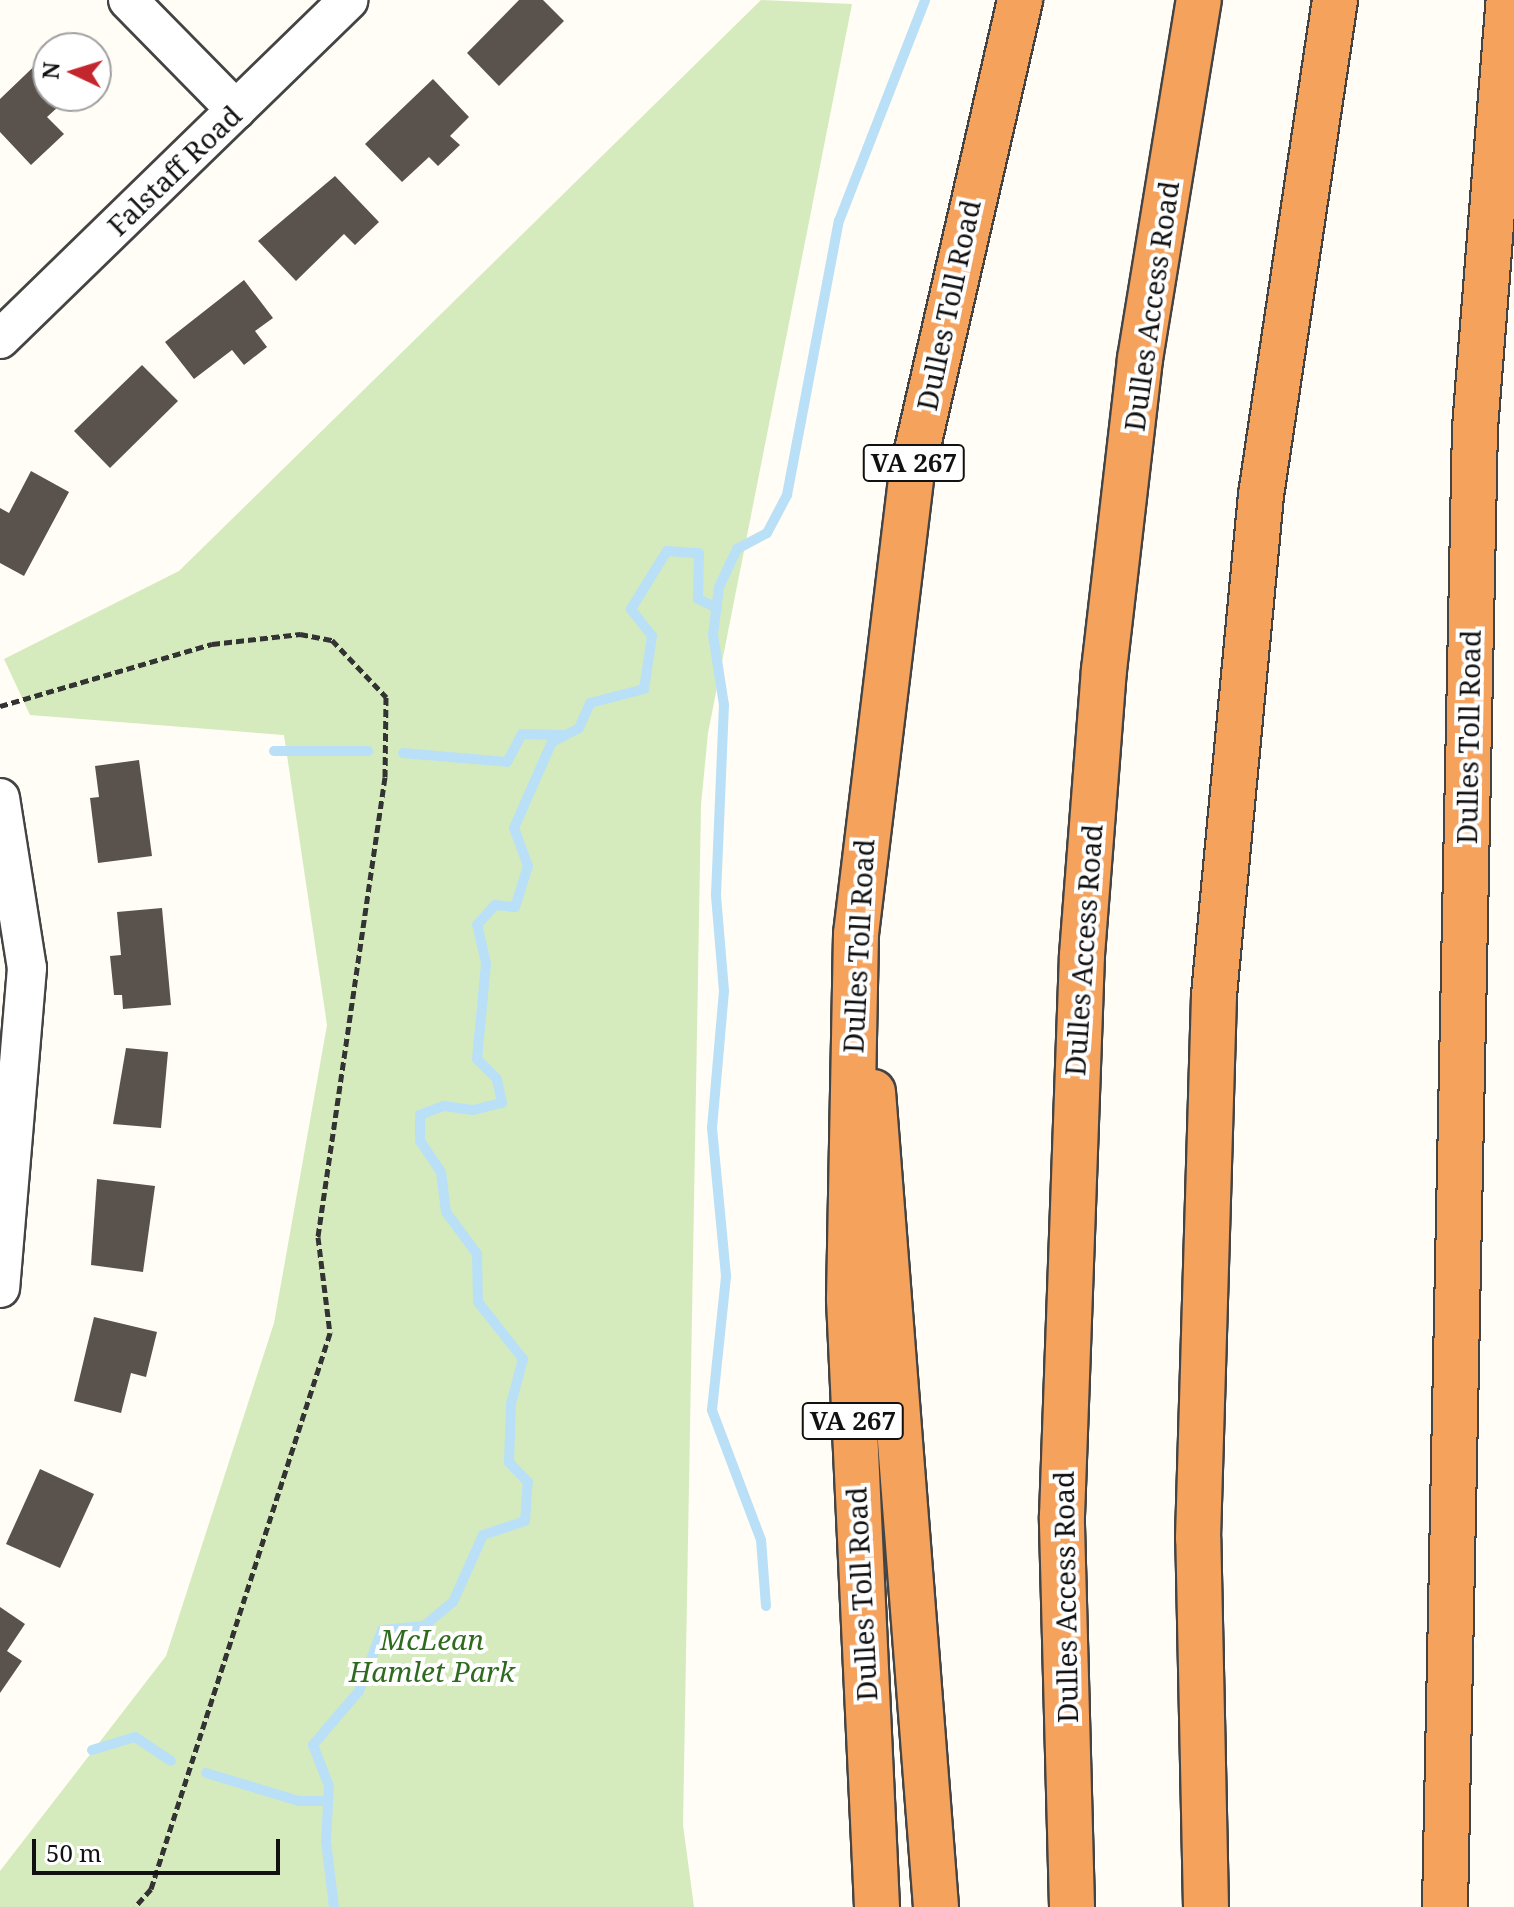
<!DOCTYPE html>
<html>
<head>
<meta charset="utf-8">
<style>
  body { margin:0 }
  #map { position:relative; width:1514px; height:1907px; overflow:hidden; background:#fffdf5; font-family:"Noto Serif",serif }
  div>[style] { position:absolute }
  .green>* { inset:0; background:#d5ebbd }
  .stream>* { height:10px; margin:-5px; padding:0 5px; transform-origin:5px; border-radius:5px; background:#b9e0f7 }
  .building>* { inset:0; background:#5a524d }
  .path>* { height:5px; margin-top:-2.5px; transform-origin:0; background:repeating-linear-gradient(90deg,#333 0 8px,transparent 0 12px) }
  .roads { filter:drop-shadow(2px 0 #444) drop-shadow(-2px 0 #444) drop-shadow(0 2px #444) drop-shadow(0 -2px #444) }
  .minor>* { height:38px; margin:-19px; padding:0 19px; transform-origin:19px; border-radius:19px; background:#fff }
  .highway>* { height:44px; margin:-22px; padding:0 22px; transform-origin:22px; border-radius:22px; background:#f5a25d }
  span { translate:-50% -50%; white-space:nowrap; text-align:center; line-height:1.15; -webkit-text-stroke:8px #fff; paint-order:stroke }
  .shield-label span { padding:2px 6px; background:#fff; border:2px solid; border-radius:6px; -webkit-text-stroke-width:0 }
  .shield-label { font-size:26px; color:#111; font-weight:700 }
  .street-label { font-size:28px; color:#111 }
  .park-label { font-size:28px; color:#2f6b1f; font-style:italic }
  .north { position:absolute; left:32px; top:32px; width:80px; height:80px; box-sizing:border-box; background:#fff; border:2px solid #a0a0a0; border-radius:50%; rotate:274deg; font-size:22px; font-weight:700; line-height:32px; text-align:center; color:#111 }
  .north::after { content:''; display:block; margin:auto; width:28px; height:36px; background:#c4262e; clip-path:polygon(50% 0,100% 100%,50% 72%,0 100%) }
  .scale { position:absolute; left:32px; top:1839px; width:248px; height:36px; box-sizing:border-box; border:4px solid #111; border-top:0; padding-left:10px; font-size:24px; line-height:28px; white-space:nowrap; color:#111; -webkit-text-stroke:6px #fff; paint-order:stroke }
</style>
</head>
<body>
<div id="map">
  <div class="green">
    <i style="clip-path:polygon(761px 0,852px 4px,708px 733px,701px 805px,683px 1825px,694px 1907px,0 1907px,0 1871px,166px 1656px,274px 1323px,327px 1025px,284px 735px,30px 715px,4px 659px,179px 571px)"></i>
  </div>
  <div class="stream">
    <i style="left:274px;top:751px;width:94px"></i>
    <i style="left:403px;top:753px;width:104px;rotate:4.9deg"></i>
    <i style="left:507px;top:762px;width:32px;rotate:-62deg"></i>
    <i style="left:522px;top:734px;width:41px;rotate:1.4deg"></i>
    <i style="left:766px;top:1606px;width:66px;rotate:-94.3deg"></i>
    <i style="left:761px;top:1540px;width:139px;rotate:-110.7deg"></i>
    <i style="left:712px;top:1410px;width:135px;rotate:-84deg"></i>
    <i style="left:726px;top:1276px;width:149px;rotate:-95.4deg"></i>
    <i style="left:712px;top:1128px;width:138px;rotate:-85deg"></i>
    <i style="left:724px;top:991px;width:96px;rotate:-94.8deg"></i>
    <i style="left:716px;top:895px;width:190px;rotate:-87.6deg"></i>
    <i style="left:724px;top:705px;width:71px;rotate:-98.9deg"></i>
    <i style="left:713px;top:635px;width:48px;rotate:-82.9deg"></i>
    <i style="left:719px;top:587px;width:42px;rotate:-64.7deg"></i>
    <i style="left:737px;top:549px;width:34px;rotate:-28deg"></i>
    <i style="left:767px;top:533px;width:43px;rotate:-62.2deg"></i>
    <i style="left:787px;top:495px;width:279px;rotate:-79.3deg"></i>
    <i style="left:839px;top:221px;width:237px;rotate:-68.7deg"></i>
    <i style="left:92px;top:1750px;width:45px;rotate:-16.8deg"></i>
    <i style="left:135px;top:1737px;width:43px;rotate:33.7deg"></i>
    <i style="left:206px;top:1773px;width:97px;rotate:16.8deg"></i>
    <i style="left:299px;top:1801px;width:29px"></i>
    <i style="left:334px;top:1907px;width:66px;rotate:-96.9deg"></i>
    <i style="left:326px;top:1841px;width:55px;rotate:-86.9deg"></i>
    <i style="left:329px;top:1786px;width:44px;rotate:-111.3deg"></i>
    <i style="left:313px;top:1745px;width:71px;rotate:-49.6deg"></i>
    <i style="left:359px;top:1691px;width:65px;rotate:-69.3deg"></i>
    <i style="left:382px;top:1630px;width:42px;rotate:-5.4deg"></i>
    <i style="left:424px;top:1626px;width:38px;rotate:-40deg"></i>
    <i style="left:453px;top:1602px;width:73px;rotate:-65.9deg"></i>
    <i style="left:483px;top:1535px;width:44px;rotate:-18.4deg"></i>
    <i style="left:525px;top:1521px;width:39px;rotate:-86deg"></i>
    <i style="left:528px;top:1482px;width:28px;rotate:-134deg"></i>
    <i style="left:509px;top:1462px;width:58px;rotate:-88deg"></i>
    <i style="left:511px;top:1404px;width:47px;rotate:-75.1deg"></i>
    <i style="left:523px;top:1359px;width:73px;rotate:-128.3deg"></i>
    <i style="left:478px;top:1302px;width:48px;rotate:-91.2deg"></i>
    <i style="left:477px;top:1254px;width:52px;rotate:-126.4deg"></i>
    <i style="left:446px;top:1212px;width:40px;rotate:-97.1deg"></i>
    <i style="left:441px;top:1172px;width:37px;rotate:-124deg"></i>
    <i style="left:420px;top:1141px;width:26px;rotate:-90deg"></i>
    <i style="left:420px;top:1115px;width:26px;rotate:-21deg"></i>
    <i style="left:444px;top:1106px;width:29px;rotate:8deg"></i>
    <i style="left:473px;top:1110px;width:30px;rotate:-14deg"></i>
    <i style="left:502px;top:1103px;width:25px;rotate:-102deg"></i>
    <i style="left:497px;top:1079px;width:28px;rotate:-135deg"></i>
    <i style="left:477px;top:1059px;width:96px;rotate:-84.6deg"></i>
    <i style="left:486px;top:963px;width:39px;rotate:-103deg"></i>
    <i style="left:477px;top:925px;width:27px;rotate:-48deg"></i>
    <i style="left:495px;top:905px;width:20px;rotate:6deg"></i>
    <i style="left:515px;top:907px;width:43px;rotate:-72.4deg"></i>
    <i style="left:528px;top:866px;width:40px;rotate:-110.2deg"></i>
    <i style="left:514px;top:828px;width:94px;rotate:-66.2deg"></i>
    <i style="left:552px;top:742px;width:30px;rotate:-27deg"></i>
    <i style="left:579px;top:728px;width:27px;rotate:-66deg"></i>
    <i style="left:590px;top:703px;width:56px;rotate:-14.5deg"></i>
    <i style="left:644px;top:689px;width:54px;rotate:-81.4deg"></i>
    <i style="left:652px;top:636px;width:34px;rotate:-128deg"></i>
    <i style="left:631px;top:609px;width:68px;rotate:-58.2deg"></i>
    <i style="left:667px;top:551px;width:32px;rotate:4deg"></i>
    <i style="left:699px;top:553px;width:46px;rotate:91.2deg"></i>
    <i style="left:698px;top:599px;width:21px;rotate:25deg"></i>
  </div>
  <div class="building">
    <i style="clip-path:polygon(519px 0,543px 0,564px 21px,499px 86px,467px 53px)"></i>
    <i style="clip-path:polygon(48px 53px,48px 96px,70px 96px,47px 117px,64px 134px,31px 165px,0 132px,0 99px)"></i>
    <i style="clip-path:polygon(433px 79px,469px 117px,450px 136px,460px 145px,438px 166px,429px 157px,402px 182px,365px 144px)"></i>
    <i style="clip-path:polygon(335px 176px,379px 222px,355px 245px,344px 234px,296px 281px,258px 241px)"></i>
    <i style="clip-path:polygon(244px 280px,273px 318px,255px 331px,267px 347px,244px 365px,232px 350px,194px 379px,165px 342px)"></i>
    <i style="clip-path:polygon(142px 365px,178px 401px,110px 468px,74px 431px)"></i>
    <i style="clip-path:polygon(31px 471px,69px 492px,24px 576px,0 563px,0 508px,9px 513px)"></i>
    <i style="clip-path:polygon(139px 760px,152px 856px,98px 863px,90px 798px,99px 797px,95px 766px)"></i>
    <i style="clip-path:polygon(162px 908px,171px 1005px,123px 1009px,122px 995px,114px 995px,110px 956px,121px 955px,117px 912px)"></i>
    <i style="clip-path:polygon(126px 1048px,168px 1052px,161px 1128px,113px 1124px)"></i>
    <i style="clip-path:polygon(97px 1179px,155px 1186px,143px 1272px,91px 1265px)"></i>
    <i style="clip-path:polygon(94px 1317px,157px 1332px,146px 1377px,131px 1373px,121px 1413px,74px 1401px)"></i>
    <i style="clip-path:polygon(40px 1469px,94px 1494px,60px 1568px,6px 1544px)"></i>
    <i style="clip-path:polygon(0 1607px,25px 1624px,7px 1651px,22px 1661px,0 1693px)"></i>
  </div>
  <div class="path">
    <i style="left:0;top:706px;width:221px;rotate:-16.3deg"></i>
    <i style="left:212px;top:644px;width:89px;rotate:-6.5deg"></i>
    <i style="left:300px;top:634px;width:33px;rotate:11deg"></i>
    <i style="left:332px;top:640px;width:79px;rotate:46.5deg"></i>
    <i style="left:386px;top:697px;width:80px;rotate:90.7deg"></i>
    <i style="left:385px;top:777px;width:465px;rotate:98.3deg"></i>
    <i style="left:318px;top:1237px;width:97px;rotate:82.9deg"></i>
    <i style="left:330px;top:1333px;width:584px;rotate:107.85deg"></i>
    <i style="left:151px;top:1889px;width:24px;rotate:132deg"></i>
  </div>
  <div class="roads">
    <div class="minor">
      <i style="left:128px;top:0;width:154px;rotate:45.5deg"></i>
      <i style="left:0;top:339px;width:486px;rotate:-44.2deg"></i>
      <i style="left:0;top:798px;width:172px;rotate:81deg"></i>
      <i style="left:27px;top:968px;width:321px;rotate:94.8deg"></i>
    </div>
    <div class="highway">
      <i style="left:873px;top:1092px;width:817px;rotate:85.58deg"></i>
      <i style="left:877px;top:1907px;width:609px;rotate:-92.64deg"></i>
      <i style="left:849px;top:1299px;width:365px;rotate:-88.9deg"></i>
      <i style="left:856px;top:934px;width:465px;rotate:-83.1deg"></i>
      <i style="left:912px;top:472px;width:484px;rotate:-77.1deg"></i>
      <i style="left:1072px;top:1907px;width:391px;rotate:-91.5deg"></i>
      <i style="left:1062px;top:1516px;width:561px;rotate:-87.96deg"></i>
      <i style="left:1082px;top:955px;width:286px;rotate:-85.6deg"></i>
      <i style="left:1104px;top:670px;width:313px;rotate:-83.4deg"></i>
      <i style="left:1140px;top:359px;width:364px;rotate:-80.7deg"></i>
      <i style="left:1206px;top:1907px;width:369px;rotate:-91.2deg"></i>
      <i style="left:1198px;top:1538px;width:543px;rotate:-88.31deg"></i>
      <i style="left:1214px;top:995px;width:502px;rotate:-84.63deg"></i>
      <i style="left:1261px;top:495px;width:501px;rotate:-81.5deg"></i>
      <i style="left:1445px;top:1907px;width:1479px;rotate:-88.84deg"></i>
      <i style="left:1475px;top:428px;width:429px;rotate:-85.5deg"></i>
    </div>
  </div>
  <div class="shield-label">
    <span style="left:914px;top:463px">VA 267</span>
    <span style="left:853px;top:1421px">VA 267</span>
  </div>
  <div class="street-label">
    <span style="left:174px;top:170px;rotate:-44deg">Falstaff Road</span>
    <span style="left:948px;top:305px;rotate:-78deg">Dulles Toll Road</span>
    <span style="left:1151px;top:306px;rotate:-82deg">Dulles Access Road</span>
    <span style="left:1468px;top:737px;rotate:-89deg">Dulles Toll Road</span>
    <span style="left:858px;top:946px;rotate:-87deg">Dulles Toll Road</span>
    <span style="left:1083px;top:950px;rotate:-86deg">Dulles Access Road</span>
    <span style="left:861px;top:1594px;rotate:-93deg">Dulles Toll Road</span>
    <span style="left:1065px;top:1597px;rotate:-91deg">Dulles Access Road</span>
  </div>
  <div class="park-label">
    <span style="left:432px;top:1655px">McLean<br>Hamlet Park</span>
  </div>
  <div class="north">N</div>
  <div class="scale">50 m</div>
</div>
</body>
</html>
